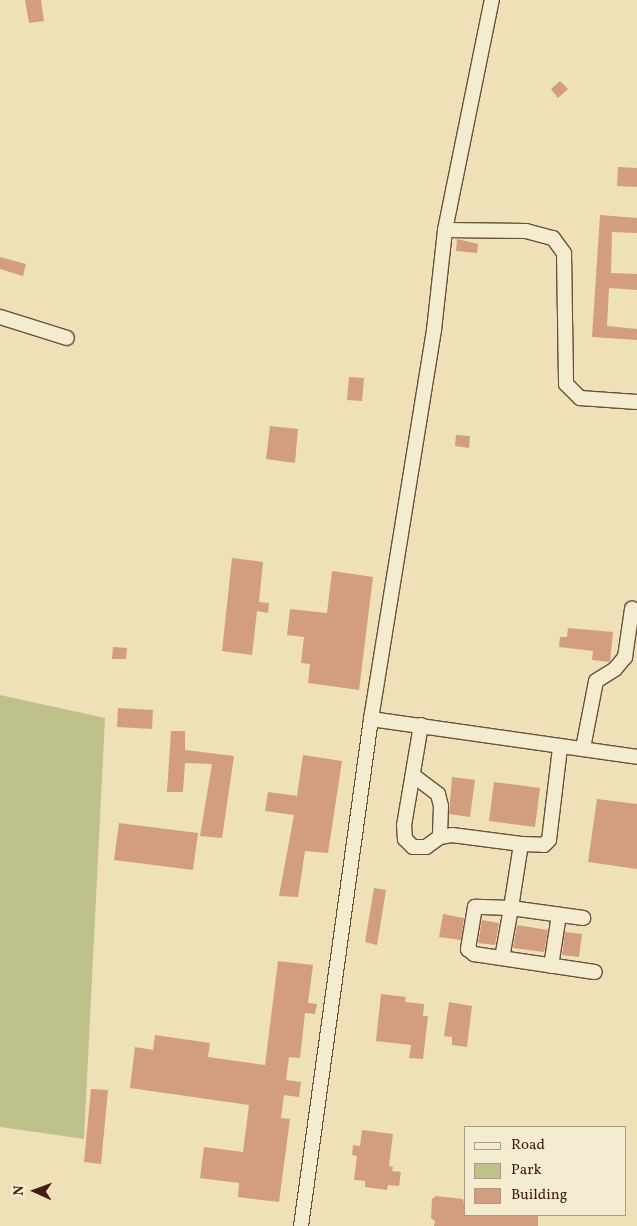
<!DOCTYPE html>
<html>
<head>
<meta charset="utf-8">
<style>
  body { margin:0 }
  #map { position:relative; width:637px; height:1226px; overflow:hidden; background:#eee1b8; font-family:Vollkorn,serif }
  div>[style] { position:absolute }
  .green>* { inset:0; background:#bfc18a }
  .building>* { inset:0; background:#d39d7f }
  .roads { filter:drop-shadow(1px 0 #6c4f3b) drop-shadow(-1px 0 #6c4f3b) drop-shadow(0 1px #6c4f3b) drop-shadow(0 -1px #6c4f3b) }
  .street>* { height:14px; margin:-7px; padding:0 7px; transform-origin:7px; border-radius:7px; background:#f4ecd1 }
  span { translate:-50% -50%; white-space:nowrap; text-align:center; line-height:1.15; -webkit-text-stroke:4px #f4ecd1; paint-order:stroke }
  .legend { position:absolute; left:464px; top:1126px; width:162px; height:90px; box-sizing:border-box; background:#f4ecd1; border:1px solid #ac9a84; margin:0; padding:6px 9px; list-style:none; font-size:15px; color:#411e11 }
  .legend li { display:flex; align-items:center; gap:10px; height:25px }
  .legend b { width:25px; border:1px solid #ac9a84 }
  .north { position:absolute; left:10px; top:1166px; width:50px; height:50px; -webkit-text-stroke:4px #f4ecd1; paint-order:stroke; rotate:272deg; font-size:14px; font-weight:700; line-height:20px; text-align:center; color:#411e11 }
  .north::after { content:''; display:block; margin:auto; width:18px; height:22px; background:#411e11; clip-path:polygon(50% 0,100% 100%,50% 72%,0 100%) }
</style>
</head>
<body>
<div id="map">
  <div class="green">
    <i style="clip-path:polygon(0 695px,105px 718px,84px 1139px,0 1127px)"></i>
  </div>
  <div class="building">
    <i style="clip-path:polygon(25px 0,41px 0,44px 21px,29px 23px)"></i>
    <i style="clip-path:polygon(560px 81px,568px 89px,558px 98px,551px 89px)"></i>
    <i style="clip-path:polygon(618px 167px,637px 168px,637px 187px,617px 186px)"></i>
    <i style="clip-path:polygon(600px 215px,637px 218px,637px 233px,612px 232px,611px 273px,637px 274px,637px 290px,609px 288px,607px 326px,637px 329px,637px 340px,592px 337px)"></i>
    <i style="clip-path:polygon(457px 239px,478px 244px,477px 253px,456px 251px)"></i>
    <i style="clip-path:polygon(0 257px,26px 264px,23px 276px,0 269px)"></i>
    <i style="clip-path:polygon(349px 377px,364px 378px,362px 401px,347px 400px)"></i>
    <i style="clip-path:polygon(270px 426px,298px 429px,295px 463px,266px 459px)"></i>
    <i style="clip-path:polygon(456px 435px,470px 436px,469px 448px,455px 446px)"></i>
    <i style="clip-path:polygon(232px 558px,263px 562px,259px 602px,269px 603px,268px 613px,257px 611px,252px 655px,222px 651px)"></i>
    <i style="clip-path:polygon(332px 571px,373px 577px,359px 690px,308px 683px,310px 664px,301px 663px,304px 637px,287px 635px,290px 609px,327px 613px)"></i>
    <i style="clip-path:polygon(568px 628px,613px 632px,610px 662px,592px 660px,593px 651px,559px 647px,560px 637px,567px 637px)"></i>
    <i style="clip-path:polygon(113px 647px,127px 648px,126px 659px,112px 659px)"></i>
    <i style="clip-path:polygon(118px 708px,153px 710px,152px 729px,117px 727px)"></i>
    <i style="clip-path:polygon(171px 731px,185px 731px,185px 750px,234px 756px,222px 838px,200px 836px,212px 764px,185px 763px,183px 792px,167px 792px)"></i>
    <i style="clip-path:polygon(303px 755px,342px 761px,328px 853px,305px 851px,298px 897px,279px 896px,294px 815px,265px 811px,268px 792px,297px 796px)"></i>
    <i style="clip-path:polygon(452px 777px,475px 780px,470px 817px,449px 814px)"></i>
    <i style="clip-path:polygon(494px 782px,540px 788px,535px 827px,489px 821px)"></i>
    <i style="clip-path:polygon(597px 799px,637px 804px,637px 869px,588px 862px)"></i>
    <i style="clip-path:polygon(119px 823px,198px 833px,193px 870px,114px 860px)"></i>
    <i style="clip-path:polygon(374px 888px,386px 890px,377px 945px,365px 942px)"></i>
    <i style="clip-path:polygon(443px 914px,464px 918px,461px 940px,439px 937px)"></i>
    <i style="clip-path:polygon(482px 920px,499px 923px,495px 945px,478px 943px)"></i>
    <i style="clip-path:polygon(517px 925px,548px 930px,544px 952px,513px 948px)"></i>
    <i style="clip-path:polygon(565px 932px,582px 934px,579px 957px,562px 955px)"></i>
    <i style="clip-path:polygon(278px 961px,313px 965px,308px 1003px,317px 1004px,315px 1014px,305px 1013px,300px 1058px,289px 1057px,286px 1080px,301px 1082px,299px 1097px,284px 1095px,281px 1118px,290px 1119px,279px 1202px,238px 1197px,239px 1183px,200px 1178px,204px 1147px,243px 1152px,249px 1105px,130px 1088px,135px 1047px,153px 1050px,155px 1035px,210px 1043px,208px 1057px,265px 1065px)"></i>
    <i style="clip-path:polygon(381px 994px,406px 997px,405px 1002px,424px 1004px,423px 1016px,428px 1016px,423px 1059px,409px 1058px,411px 1045px,376px 1041px)"></i>
    <i style="clip-path:polygon(449px 1002px,472px 1006px,467px 1047px,452px 1045px,452px 1037px,444px 1036px)"></i>
    <i style="clip-path:polygon(91px 1089px,108px 1090px,101px 1164px,84px 1162px)"></i>
    <i style="clip-path:polygon(362px 1130px,393px 1134px,389px 1166px,393px 1167px,392px 1171px,401px 1172px,399px 1186px,388px 1185px,387px 1190px,365px 1187px,365px 1181px,354px 1180px,357px 1156px,352px 1155px,353px 1145px,360px 1146px)"></i>
    <i style="clip-path:polygon(436px 1196px,463px 1199px,466px 1215px,538px 1215px,538px 1226px,434px 1226px,435px 1221px,431px 1218px,432px 1199px)"></i>
  </div>
  <div class="roads">
    <div class="street">
      <i style="left:445px;top:230px;width:81px;rotate:0.7deg"></i>
      <i style="left:526px;top:231px;width:28px;rotate:15deg"></i>
      <i style="left:553px;top:238px;width:19px;rotate:54deg"></i>
      <i style="left:564px;top:253px;width:131px;rotate:89.1deg"></i>
      <i style="left:566px;top:384px;width:20px;rotate:45deg"></i>
      <i style="left:580px;top:398px;width:57px;rotate:4deg"></i>
      <i style="left:0;top:317px;width:70px;rotate:17.4deg"></i>
      <i style="left:371px;top:719px;width:269px;rotate:8.1deg"></i>
      <i style="left:421px;top:725px;width:101px;rotate:99.6deg"></i>
      <i style="left:404px;top:825px;width:14px;rotate:86deg"></i>
      <i style="left:405px;top:839px;width:11px;rotate:45deg"></i>
      <i style="left:413px;top:847px;width:13px"></i>
      <i style="left:426px;top:847px;width:17px;rotate:-36deg"></i>
      <i style="left:440px;top:837px;width:12px;rotate:-9deg"></i>
      <i style="left:452px;top:835px;width:70px;rotate:7.4deg"></i>
      <i style="left:521px;top:844px;width:65px;rotate:98.9deg"></i>
      <i style="left:511px;top:908px;width:36px;rotate:-178deg"></i>
      <i style="left:475px;top:907px;width:43px;rotate:99.5deg"></i>
      <i style="left:468px;top:949px;width:8px;rotate:40deg"></i>
      <i style="left:474px;top:954px;width:122px;rotate:8.5deg"></i>
      <i style="left:583px;top:748px;width:68px;rotate:-79deg"></i>
      <i style="left:596px;top:681px;width:22px;rotate:-32deg"></i>
      <i style="left:615px;top:669px;width:16px;rotate:-50deg"></i>
      <i style="left:625px;top:657px;width:49px;rotate:-81.7deg"></i>
      <i style="left:414px;top:776px;width:30px;rotate:37deg"></i>
      <i style="left:438px;top:794px;width:12px;rotate:76deg"></i>
      <i style="left:441px;top:806px;width:31px;rotate:92deg"></i>
      <i style="left:521px;top:844px;width:23px;rotate:2deg"></i>
      <i style="left:544px;top:845px;width:7px;rotate:-45deg"></i>
      <i style="left:549px;top:840px;width:93px;rotate:-83.2deg"></i>
      <i style="left:502px;top:958px;width:51px;rotate:-79.8deg"></i>
      <i style="left:511px;top:908px;width:73px;rotate:7.9deg"></i>
      <i style="left:551px;top:966px;width:52px;rotate:-81.1deg"></i>
      <i style="left:301px;top:1226px;width:512px;rotate:-82.14deg"></i>
      <i style="left:371px;top:719px;width:394px;rotate:-80.8deg"></i>
      <i style="left:434px;top:330px;width:101px;rotate:-83.7deg"></i>
      <i style="left:445px;top:230px;width:235px;rotate:-78.5deg"></i>
    </div>
  </div>
  <ul class="legend">
  <li><b style="height:6px;background:#f4ecd1"></b>Road</li>
  <li><b style="height:14px;background:#bfc18a"></b>Park</li>
  <li><b style="height:14px;background:#d39d7f"></b>Building</li>
  </ul>
  <div class="north">N</div>
</div>
</body>
</html>
